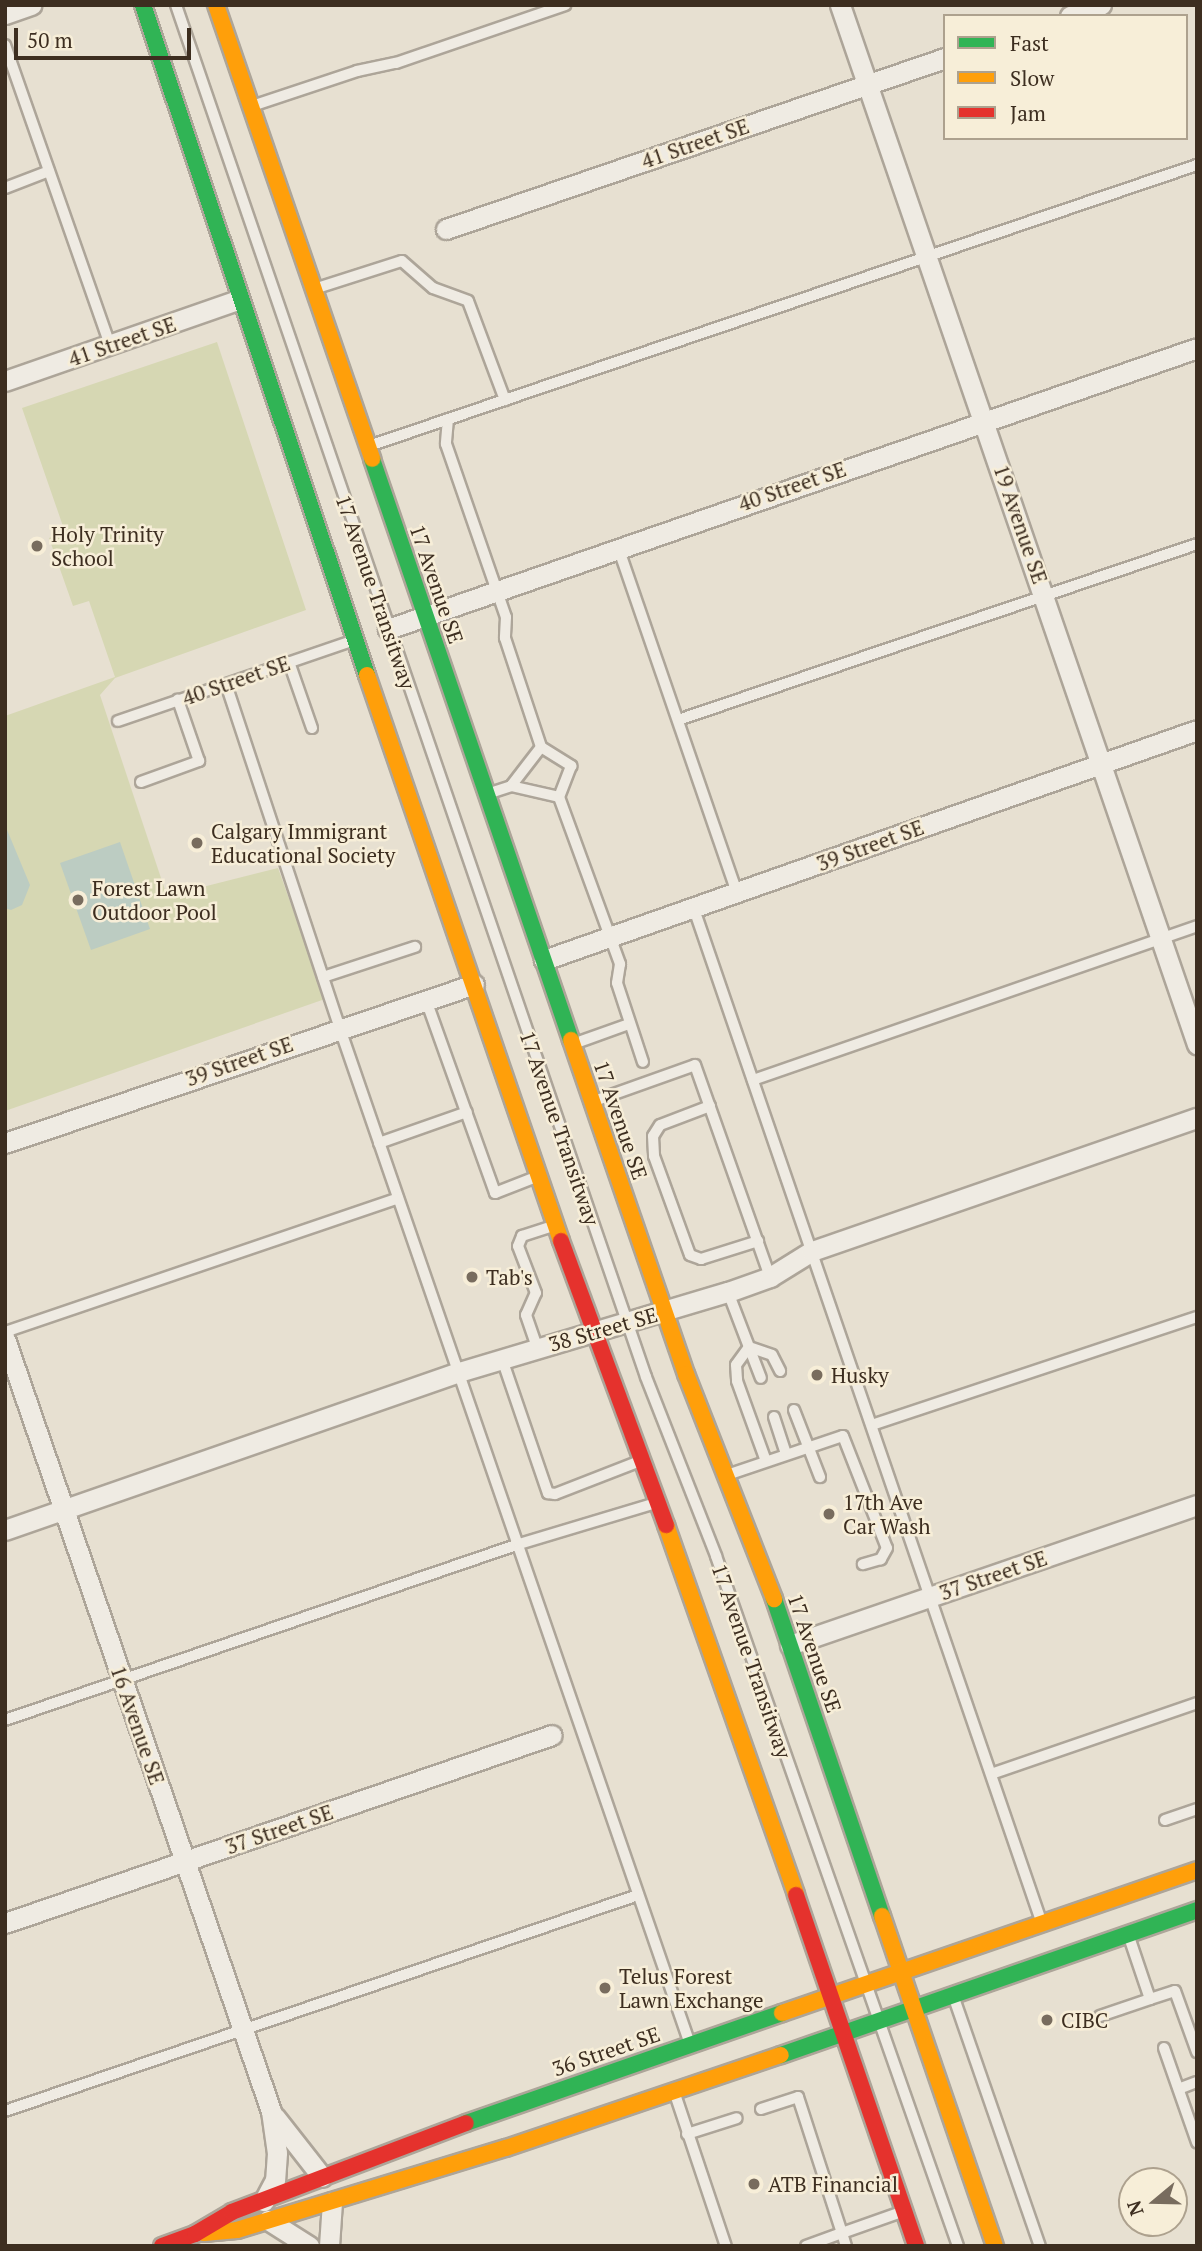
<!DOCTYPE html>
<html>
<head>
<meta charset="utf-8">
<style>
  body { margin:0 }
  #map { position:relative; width:1202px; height:2251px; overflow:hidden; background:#e7e0d1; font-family:"PT Serif",serif }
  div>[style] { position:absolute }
  .green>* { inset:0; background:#d6d7b3 }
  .water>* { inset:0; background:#bcccc2 }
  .roads { filter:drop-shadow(2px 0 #ada599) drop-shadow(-2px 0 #ada599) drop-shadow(0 2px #ada599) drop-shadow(0 -2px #ada599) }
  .lane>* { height:10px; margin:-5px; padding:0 5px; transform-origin:5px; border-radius:5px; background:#efebe3 }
  .street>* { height:19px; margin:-9.5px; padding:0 9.5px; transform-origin:9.5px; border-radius:9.5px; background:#efebe3 }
  .fast>* { height:16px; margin:-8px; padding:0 8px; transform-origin:8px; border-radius:8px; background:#30b455 }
  .slow>* { height:16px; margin:-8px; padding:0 8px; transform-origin:8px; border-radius:8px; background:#ff9f0a }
  .jam>* { height:16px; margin:-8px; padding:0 8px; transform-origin:8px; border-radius:8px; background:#e5322d }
  .dots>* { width:19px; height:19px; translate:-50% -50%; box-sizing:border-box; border:4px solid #f7eed8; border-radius:50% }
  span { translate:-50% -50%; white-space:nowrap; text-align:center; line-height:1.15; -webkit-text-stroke:5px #f7eed8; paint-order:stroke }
  .street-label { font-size:21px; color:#3d2e20 }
  .poi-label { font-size:21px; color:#3d2e20 }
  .left { translate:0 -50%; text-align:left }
  .frame { position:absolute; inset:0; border:7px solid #3d2e20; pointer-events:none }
  .legend { position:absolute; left:943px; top:14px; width:245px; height:126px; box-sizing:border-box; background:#f7eed8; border:2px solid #ada18e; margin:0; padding:9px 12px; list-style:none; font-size:21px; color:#3d2e20 }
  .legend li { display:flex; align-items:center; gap:14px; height:35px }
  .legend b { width:35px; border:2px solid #ada18e }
  .north { position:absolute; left:1118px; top:2167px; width:70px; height:70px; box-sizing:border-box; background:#f7eed8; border:2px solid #ada18e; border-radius:50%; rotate:251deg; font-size:19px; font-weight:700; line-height:28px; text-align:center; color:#3d2e20 }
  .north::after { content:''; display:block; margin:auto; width:24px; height:32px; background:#786c5e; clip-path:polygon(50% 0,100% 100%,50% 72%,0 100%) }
  .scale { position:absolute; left:14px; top:28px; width:177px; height:32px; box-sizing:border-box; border:4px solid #3d2e20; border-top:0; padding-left:9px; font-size:21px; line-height:24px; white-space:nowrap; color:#3d2e20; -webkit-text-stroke:5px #f7eed8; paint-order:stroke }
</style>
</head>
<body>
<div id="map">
  <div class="green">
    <i style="clip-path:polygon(217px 342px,306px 610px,115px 678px,100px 695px,167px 896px,278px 868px,325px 999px,5px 1111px,5px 716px,115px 677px,89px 601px,73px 606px,49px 538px,65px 532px,22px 408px)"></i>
  </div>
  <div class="water">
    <i style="clip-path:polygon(5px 825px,30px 885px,22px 905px,11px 910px,5px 908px)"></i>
    <i style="clip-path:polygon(120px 842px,150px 929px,91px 950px,60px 863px)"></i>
  </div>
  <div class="roads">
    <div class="lane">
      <i style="left:176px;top:5px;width:1450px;rotate:71.09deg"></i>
      <i style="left:646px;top:1377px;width:192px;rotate:68.6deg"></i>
      <i style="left:716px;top:1556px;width:731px;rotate:70.67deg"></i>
      <i style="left:5px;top:45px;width:318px;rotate:70.7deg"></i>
      <i style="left:252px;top:106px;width:111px;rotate:-18.4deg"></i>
      <i style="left:357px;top:71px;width:40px;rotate:-12deg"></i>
      <i style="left:396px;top:63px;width:179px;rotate:-18.9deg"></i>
      <i style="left:5px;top:188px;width:47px;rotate:-21.1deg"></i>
      <i style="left:314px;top:289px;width:92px;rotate:-17.7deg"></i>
      <i style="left:402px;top:261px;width:41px;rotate:41.1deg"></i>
      <i style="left:433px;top:288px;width:37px;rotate:20deg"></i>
      <i style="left:468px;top:301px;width:106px;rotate:69.5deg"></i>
      <i style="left:448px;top:419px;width:25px;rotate:95deg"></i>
      <i style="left:446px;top:444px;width:183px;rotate:70.9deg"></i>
      <i style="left:506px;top:617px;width:21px;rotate:93deg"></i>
      <i style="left:505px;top:638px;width:115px;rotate:71.7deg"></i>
      <i style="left:541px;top:747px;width:36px;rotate:32deg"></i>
      <i style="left:571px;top:766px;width:33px;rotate:111deg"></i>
      <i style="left:559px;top:797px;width:178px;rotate:69.9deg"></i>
      <i style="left:620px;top:964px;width:19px;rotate:99deg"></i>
      <i style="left:617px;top:983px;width:83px;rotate:71.8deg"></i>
      <i style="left:369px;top:446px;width:874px;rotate:-18.75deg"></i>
      <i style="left:618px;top:547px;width:366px;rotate:71deg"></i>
      <i style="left:289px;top:662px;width:70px;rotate:70.8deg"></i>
      <i style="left:226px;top:684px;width:360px;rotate:71.7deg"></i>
      <i style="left:339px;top:1026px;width:1077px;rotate:70.98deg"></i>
      <i style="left:678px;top:720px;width:548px;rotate:-18.73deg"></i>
      <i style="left:118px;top:721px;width:247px;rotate:-18.9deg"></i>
      <i style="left:141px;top:782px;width:62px;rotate:-19.9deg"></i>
      <i style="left:199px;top:761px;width:65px;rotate:-109deg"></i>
      <i style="left:511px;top:786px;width:49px;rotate:-52.4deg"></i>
      <i style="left:487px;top:794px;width:25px;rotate:-18deg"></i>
      <i style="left:511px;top:786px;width:49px;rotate:12.9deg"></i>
      <i style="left:694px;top:909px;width:1070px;rotate:71.07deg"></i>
      <i style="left:323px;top:977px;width:97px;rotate:-18.1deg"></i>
      <i style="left:426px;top:1000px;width:205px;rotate:70.3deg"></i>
      <i style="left:495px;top:1193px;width:44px;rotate:-21.3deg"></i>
      <i style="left:573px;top:1044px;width:59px;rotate:-19.7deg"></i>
      <i style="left:753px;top:1080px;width:470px;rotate:-19.1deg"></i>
      <i style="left:594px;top:1101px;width:107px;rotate:-19.6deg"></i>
      <i style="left:695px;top:1065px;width:225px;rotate:70.5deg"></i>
      <i style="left:710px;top:1106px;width:53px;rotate:159.2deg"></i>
      <i style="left:660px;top:1125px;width:13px;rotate:122deg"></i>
      <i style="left:653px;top:1136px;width:20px;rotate:87deg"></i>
      <i style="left:654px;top:1156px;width:105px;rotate:70deg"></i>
      <i style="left:690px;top:1255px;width:12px;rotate:20deg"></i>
      <i style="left:701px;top:1259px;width:60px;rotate:-17.5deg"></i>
      <i style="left:379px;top:1143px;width:93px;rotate:-19.4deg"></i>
      <i style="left:728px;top:1292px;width:59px;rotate:69.1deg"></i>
      <i style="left:749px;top:1347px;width:22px;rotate:126deg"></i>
      <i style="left:736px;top:1365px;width:16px;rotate:86deg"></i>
      <i style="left:737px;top:1381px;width:85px;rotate:70.1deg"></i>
      <i style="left:5px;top:1332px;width:415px;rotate:-18.8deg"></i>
      <i style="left:537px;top:1347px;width:34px;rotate:-109deg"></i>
      <i style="left:526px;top:1315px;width:24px;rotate:-66deg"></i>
      <i style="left:536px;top:1293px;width:50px;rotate:-111deg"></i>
      <i style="left:518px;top:1246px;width:11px;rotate:-68deg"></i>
      <i style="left:522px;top:1236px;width:35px;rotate:-18deg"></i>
      <i style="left:749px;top:1347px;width:24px;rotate:19deg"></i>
      <i style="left:772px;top:1355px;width:18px;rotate:63deg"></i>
      <i style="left:749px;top:1347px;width:33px;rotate:69deg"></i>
      <i style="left:502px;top:1359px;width:142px;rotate:71.1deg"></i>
      <i style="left:548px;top:1493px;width:7px;rotate:8deg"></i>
      <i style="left:555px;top:1494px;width:91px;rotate:-21.2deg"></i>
      <i style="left:794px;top:1410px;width:72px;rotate:68.8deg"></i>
      <i style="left:774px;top:1417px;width:39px;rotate:72deg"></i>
      <i style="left:872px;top:1425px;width:342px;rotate:-18.4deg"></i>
      <i style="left:727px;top:1475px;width:122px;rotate:-18.6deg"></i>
      <i style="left:843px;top:1436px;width:120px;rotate:68.6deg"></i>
      <i style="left:887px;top:1548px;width:13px;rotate:119deg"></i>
      <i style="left:881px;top:1559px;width:19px;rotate:164deg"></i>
      <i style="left:5px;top:1720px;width:543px;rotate:-18.9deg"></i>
      <i style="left:519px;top:1544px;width:143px;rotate:-16.7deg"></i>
      <i style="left:994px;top:1773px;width:215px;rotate:-19deg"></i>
      <i style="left:1165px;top:1820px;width:34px;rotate:-19deg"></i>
      <i style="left:954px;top:1998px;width:262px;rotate:70.9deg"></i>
      <i style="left:1150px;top:1999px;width:26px;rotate:-18deg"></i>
      <i style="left:1175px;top:1991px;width:65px;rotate:70.2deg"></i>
      <i style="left:1100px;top:2016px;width:53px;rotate:-18.8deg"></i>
      <i style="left:1150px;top:1999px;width:65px;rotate:-108.7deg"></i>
      <i style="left:1164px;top:2048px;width:100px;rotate:70.7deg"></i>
      <i style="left:1181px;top:2088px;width:17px;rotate:-21deg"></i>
      <i style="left:675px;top:2094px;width:160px;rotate:71.5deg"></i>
      <i style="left:761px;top:2109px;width:39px;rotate:-18deg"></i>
      <i style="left:798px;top:2097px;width:143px;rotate:72.1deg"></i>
      <i style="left:842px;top:2233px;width:66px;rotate:-19.5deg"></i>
      <i style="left:5px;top:2111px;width:669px;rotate:-18.84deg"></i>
      <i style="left:687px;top:2134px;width:52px;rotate:-17.7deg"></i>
      <i style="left:806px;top:2246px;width:38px;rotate:-20deg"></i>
      <i style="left:842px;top:2233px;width:14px;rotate:73deg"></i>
    </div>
    <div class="street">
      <i style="left:840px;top:5px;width:1099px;rotate:71.04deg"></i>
      <i style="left:5px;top:14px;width:28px;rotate:-19deg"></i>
      <i style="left:1070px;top:16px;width:33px;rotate:-20deg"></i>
      <i style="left:446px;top:229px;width:527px;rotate:-18.92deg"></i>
      <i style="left:5px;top:381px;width:247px;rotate:-19.2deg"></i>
      <i style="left:388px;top:629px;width:856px;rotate:-19.15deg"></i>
      <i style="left:544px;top:960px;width:692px;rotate:-19.4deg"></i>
      <i style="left:5px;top:1143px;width:495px;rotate:-18.7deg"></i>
      <i style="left:5px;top:1339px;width:817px;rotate:70.99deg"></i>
      <i style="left:271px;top:2111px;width:42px;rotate:81.9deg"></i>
      <i style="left:277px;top:2153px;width:27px;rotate:94deg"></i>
      <i style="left:275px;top:2180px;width:24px;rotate:118deg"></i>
      <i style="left:5px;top:1530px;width:481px;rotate:-19.2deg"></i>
      <i style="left:459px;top:1372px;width:281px;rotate:-16.6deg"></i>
      <i style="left:728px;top:1292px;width:45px;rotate:-19.7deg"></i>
      <i style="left:770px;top:1277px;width:49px;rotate:-31.8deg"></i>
      <i style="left:812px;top:1251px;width:407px;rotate:-19.1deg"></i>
      <i style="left:790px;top:1645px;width:430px;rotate:-19deg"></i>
      <i style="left:5px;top:1923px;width:578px;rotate:-18.97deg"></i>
      <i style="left:275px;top:2117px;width:76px;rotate:51.9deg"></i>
      <i style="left:268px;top:2220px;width:49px;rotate:32.4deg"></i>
      <i style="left:329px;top:2246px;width:44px;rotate:-86.1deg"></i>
    </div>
    <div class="fast">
      <i style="left:143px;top:5px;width:706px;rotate:71.51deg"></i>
      <i style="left:372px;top:459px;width:614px;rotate:71.09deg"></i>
      <i style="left:774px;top:1599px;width:335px;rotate:71.2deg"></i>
      <i style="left:781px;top:2055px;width:441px;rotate:-19.2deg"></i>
      <i style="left:466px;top:2123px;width:335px;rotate:-19.2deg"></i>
    </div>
    <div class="slow">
      <i style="left:216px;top:5px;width:480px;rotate:71deg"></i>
      <i style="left:367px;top:675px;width:598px;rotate:71.08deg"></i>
      <i style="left:571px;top:1040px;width:353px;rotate:71deg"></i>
      <i style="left:686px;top:1374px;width:242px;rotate:68.6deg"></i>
      <i style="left:666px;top:1525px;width:392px;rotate:70.6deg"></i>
      <i style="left:882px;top:1916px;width:349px;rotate:71.1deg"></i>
      <i style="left:782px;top:2013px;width:439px;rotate:-19deg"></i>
      <i style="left:204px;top:2233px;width:33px;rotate:-5deg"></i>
      <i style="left:237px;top:2230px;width:281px;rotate:-17deg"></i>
      <i style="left:506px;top:2148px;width:290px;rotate:-18.7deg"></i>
    </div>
    <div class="jam">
      <i style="left:561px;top:1241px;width:303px;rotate:69.7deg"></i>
      <i style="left:796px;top:1895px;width:371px;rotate:71.1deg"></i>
      <i style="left:162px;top:2246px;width:35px;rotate:-20deg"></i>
      <i style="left:195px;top:2234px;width:43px;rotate:-30.7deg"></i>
      <i style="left:232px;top:2212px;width:250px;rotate:-20.8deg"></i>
    </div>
  </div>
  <div class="dots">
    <i style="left:37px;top:546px;background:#786c5e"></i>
    <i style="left:197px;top:843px;background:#786c5e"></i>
    <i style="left:78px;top:900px;background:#786c5e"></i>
    <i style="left:472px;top:1277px;background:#786c5e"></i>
    <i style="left:817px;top:1375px;background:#786c5e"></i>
    <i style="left:829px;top:1514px;background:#786c5e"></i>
    <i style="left:605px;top:1988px;background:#786c5e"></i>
    <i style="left:1047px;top:2020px;background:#786c5e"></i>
    <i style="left:754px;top:2184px;background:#786c5e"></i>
  </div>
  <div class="street-label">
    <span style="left:695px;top:143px;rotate:-19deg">41 Street SE</span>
    <span style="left:122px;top:341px;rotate:-19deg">41 Street SE</span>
    <span style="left:792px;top:486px;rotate:-19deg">40 Street SE</span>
    <span style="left:1021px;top:524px;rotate:71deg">19 Avenue SE</span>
    <span style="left:437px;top:584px;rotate:71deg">17 Avenue SE</span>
    <span style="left:376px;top:592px;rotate:71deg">17 Avenue Transitway</span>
    <span style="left:236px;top:680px;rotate:-19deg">40 Street SE</span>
    <span style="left:870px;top:845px;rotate:-20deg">39 Street SE</span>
    <span style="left:239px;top:1061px;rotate:-19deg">39 Street SE</span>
    <span style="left:621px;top:1120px;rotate:71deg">17 Avenue SE</span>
    <span style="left:560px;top:1128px;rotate:71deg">17 Avenue Transitway</span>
    <span style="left:603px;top:1329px;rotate:-16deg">38 Street SE</span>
    <span style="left:993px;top:1575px;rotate:-19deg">37 Street SE</span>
    <span style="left:815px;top:1653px;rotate:71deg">17 Avenue SE</span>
    <span style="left:752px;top:1661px;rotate:71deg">17 Avenue Transitway</span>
    <span style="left:138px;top:1725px;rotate:71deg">16 Avenue SE</span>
    <span style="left:279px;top:1829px;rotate:-19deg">37 Street SE</span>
    <span style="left:606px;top:2051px;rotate:-19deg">36 Street SE</span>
  </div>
  <div class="poi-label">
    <span class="left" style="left:51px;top:546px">Holy Trinity<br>School</span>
    <span class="left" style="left:211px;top:843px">Calgary Immigrant<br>Educational Society</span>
    <span class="left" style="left:92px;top:900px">Forest Lawn<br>Outdoor Pool</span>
    <span class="left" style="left:486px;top:1277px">Tab's</span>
    <span class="left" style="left:831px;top:1375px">Husky</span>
    <span class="left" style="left:843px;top:1514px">17th Ave<br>Car Wash</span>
    <span class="left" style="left:619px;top:1988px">Telus Forest<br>Lawn Exchange</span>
    <span class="left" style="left:1061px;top:2020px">CIBC</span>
    <span class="left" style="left:768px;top:2184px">ATB Financial</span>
  </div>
  <div class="frame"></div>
  <ul class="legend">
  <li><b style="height:9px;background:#30b455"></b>Fast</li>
  <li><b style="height:9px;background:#ff9f0a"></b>Slow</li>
  <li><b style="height:9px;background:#e5322d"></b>Jam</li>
  </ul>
  <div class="north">N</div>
  <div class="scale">50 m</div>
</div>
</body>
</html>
